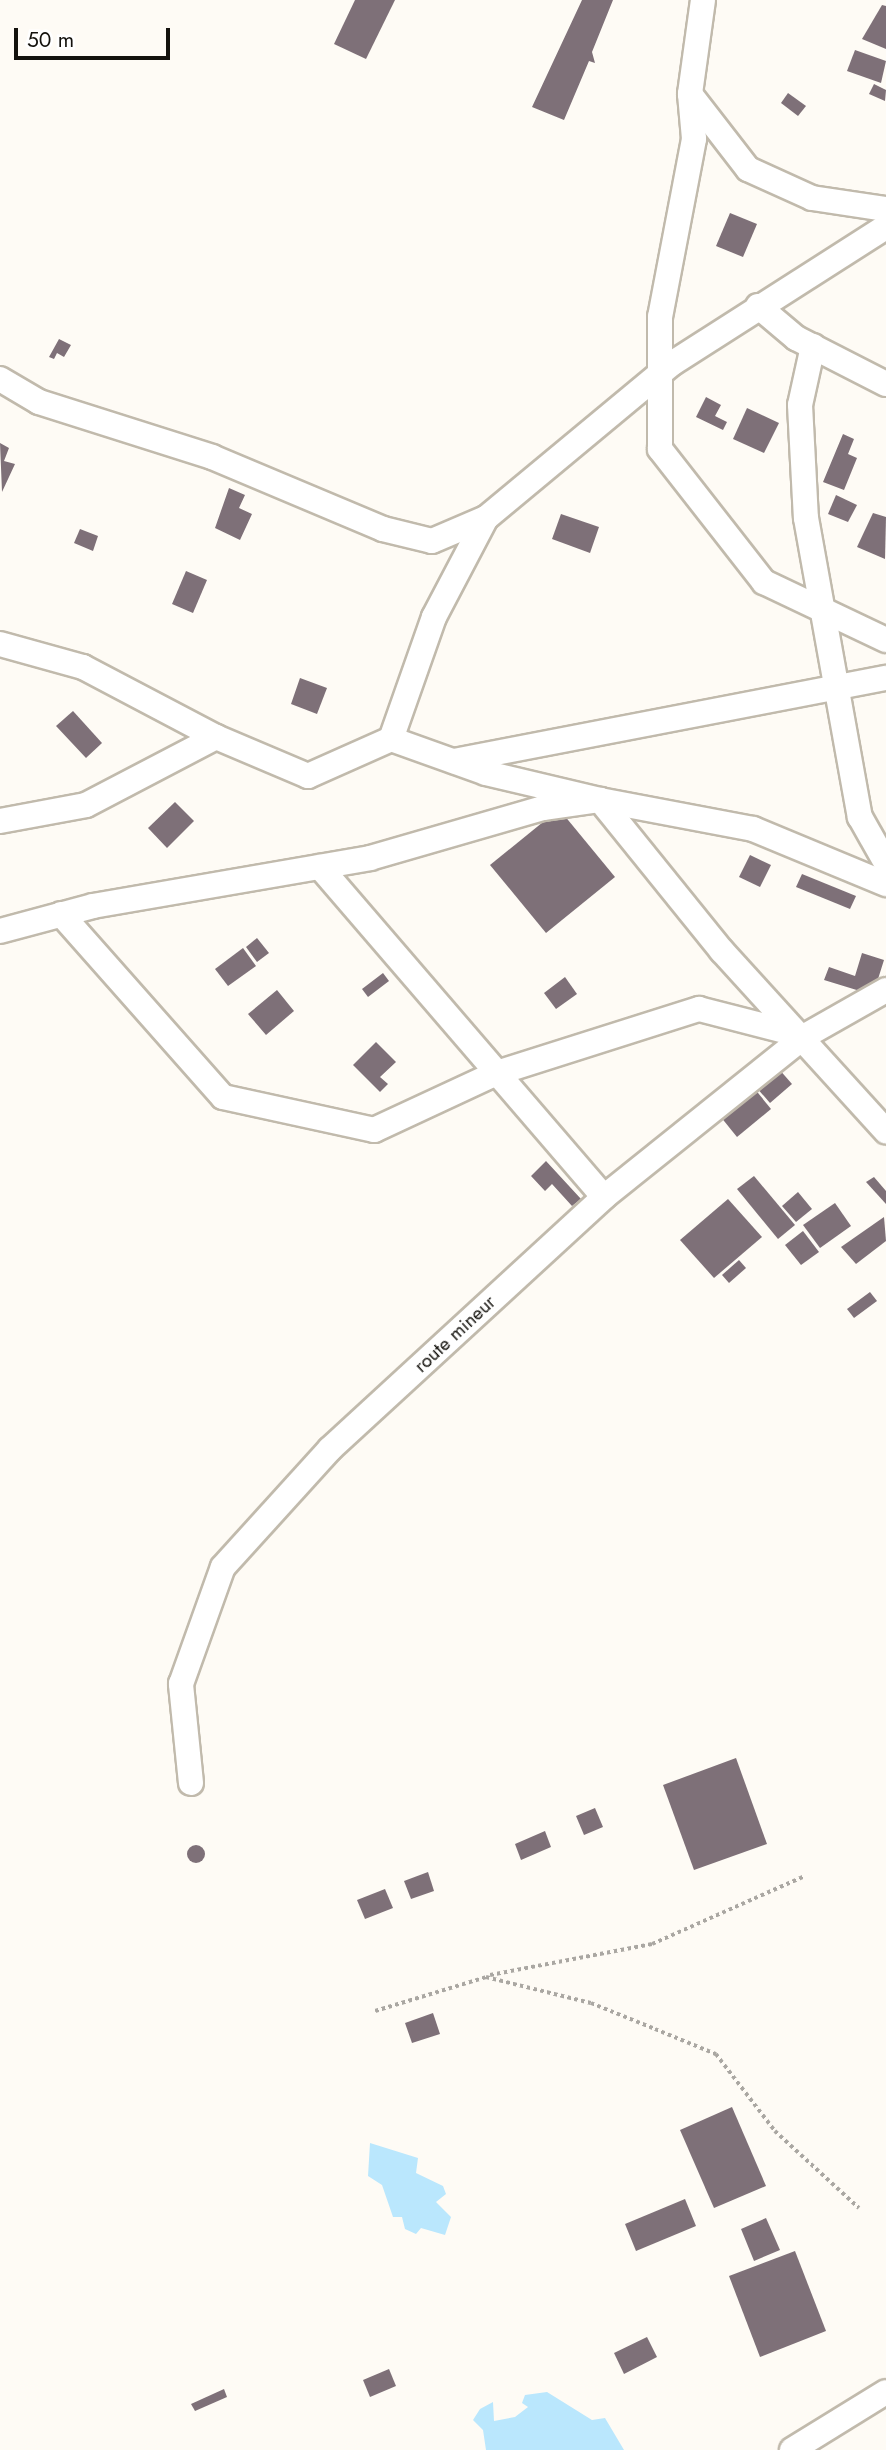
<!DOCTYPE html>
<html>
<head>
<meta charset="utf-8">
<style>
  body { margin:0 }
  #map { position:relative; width:886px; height:2450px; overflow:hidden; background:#fefbf5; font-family:Jost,sans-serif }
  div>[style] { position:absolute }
  .water>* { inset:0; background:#bae7fd }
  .building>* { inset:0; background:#7e7078 }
  .round { border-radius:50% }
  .path>* { height:3.5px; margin-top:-1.75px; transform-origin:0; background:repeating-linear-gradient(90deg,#aaa7a2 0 3.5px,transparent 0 7px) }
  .roads { filter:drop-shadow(2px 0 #c1baac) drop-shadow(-2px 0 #c1baac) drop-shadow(0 2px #c1baac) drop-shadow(0 -2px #c1baac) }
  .street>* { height:24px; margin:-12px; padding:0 12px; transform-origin:12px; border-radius:12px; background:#fff }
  span { translate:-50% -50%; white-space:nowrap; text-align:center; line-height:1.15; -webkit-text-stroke:7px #fff; paint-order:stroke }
  .street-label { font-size:19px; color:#14120d }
  .scale { position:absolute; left:14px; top:28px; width:156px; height:32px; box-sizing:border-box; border:4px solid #14120d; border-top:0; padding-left:9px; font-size:21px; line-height:24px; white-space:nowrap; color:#14120d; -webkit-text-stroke:5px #fff; paint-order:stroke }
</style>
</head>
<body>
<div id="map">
  <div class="water">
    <i style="clip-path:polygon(370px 2143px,418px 2158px,416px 2173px,443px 2186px,446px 2194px,436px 2202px,451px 2217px,445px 2235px,421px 2228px,416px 2234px,405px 2229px,402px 2217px,393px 2217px,382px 2185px,368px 2176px)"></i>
    <i style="clip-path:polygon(547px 2392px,592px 2420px,605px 2418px,624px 2450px,486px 2450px,483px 2430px,473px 2420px,480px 2409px,493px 2402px,494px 2421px,515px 2417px,528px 2407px,522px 2403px,525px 2395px)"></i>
  </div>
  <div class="building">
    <i style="clip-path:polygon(355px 0,395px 0,366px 59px,334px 44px)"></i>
    <i style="clip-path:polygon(582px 0,613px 0,592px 52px,595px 63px,589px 61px,564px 120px,532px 107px)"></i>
    <i style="clip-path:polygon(882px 5px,886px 6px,886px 49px,862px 39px)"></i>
    <i style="clip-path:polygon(855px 50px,886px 61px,881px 83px,847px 71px)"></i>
    <i style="clip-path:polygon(874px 84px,886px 90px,885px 101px,869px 94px)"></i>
    <i style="clip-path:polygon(788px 93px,806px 106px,798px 116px,781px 103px)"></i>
    <i style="clip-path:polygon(730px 213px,757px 224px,743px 257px,716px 246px)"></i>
    <i style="clip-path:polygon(59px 339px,71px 345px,64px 357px,57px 353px,54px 359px,49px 357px)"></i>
    <i style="clip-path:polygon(706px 397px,721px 405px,715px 416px,727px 422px,723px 430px,696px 417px)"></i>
    <i style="clip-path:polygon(747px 408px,779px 423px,764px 453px,733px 439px)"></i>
    <i style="clip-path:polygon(843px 434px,854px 439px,848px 454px,857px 458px,844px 490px,823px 482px)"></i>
    <i style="clip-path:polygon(0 443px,9px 448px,4px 461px,15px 464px,2px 492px)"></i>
    <i style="clip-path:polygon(229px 488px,245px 495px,239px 508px,252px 514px,240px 540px,215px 528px)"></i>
    <i style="clip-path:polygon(836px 495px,857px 505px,848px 522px,828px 514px)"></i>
    <i style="clip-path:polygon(873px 513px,886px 517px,885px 559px,857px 547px)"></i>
    <i style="clip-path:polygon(561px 514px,599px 527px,590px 553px,552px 539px)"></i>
    <i style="clip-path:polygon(80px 529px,98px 536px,93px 551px,74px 543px)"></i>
    <i style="clip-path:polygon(186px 571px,207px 580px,193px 613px,172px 604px)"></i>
    <i style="clip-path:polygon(300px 678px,327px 688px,317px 714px,291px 704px)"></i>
    <i style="clip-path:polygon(73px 711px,102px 743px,86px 758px,56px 726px)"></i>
    <i style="clip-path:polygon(175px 802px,194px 821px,167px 848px,148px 828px)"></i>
    <i style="clip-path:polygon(559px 809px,615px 877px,546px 933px,490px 865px)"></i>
    <i style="clip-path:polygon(750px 855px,771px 865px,760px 887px,739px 877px)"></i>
    <i style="clip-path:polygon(802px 874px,856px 896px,850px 909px,796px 887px)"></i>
    <i style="clip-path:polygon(257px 938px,269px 953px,257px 962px,246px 947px)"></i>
    <i style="clip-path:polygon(243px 948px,256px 966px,228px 986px,215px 969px)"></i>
    <i style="clip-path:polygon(862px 953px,884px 960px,873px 995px,824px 980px,829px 967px,855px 976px)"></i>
    <i style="clip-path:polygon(383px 973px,389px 981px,368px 997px,362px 989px)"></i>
    <i style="clip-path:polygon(565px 977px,577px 994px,556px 1009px,544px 993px)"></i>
    <i style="clip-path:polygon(277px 990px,294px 1011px,266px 1035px,248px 1014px)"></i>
    <i style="clip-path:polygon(376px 1042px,396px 1062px,380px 1077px,388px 1084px,380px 1092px,353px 1065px)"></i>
    <i style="clip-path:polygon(778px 1068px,792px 1084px,770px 1103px,756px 1087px)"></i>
    <i style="clip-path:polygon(754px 1088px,771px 1109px,737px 1137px,720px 1116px)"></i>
    <i style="clip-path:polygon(546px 1161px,581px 1199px,572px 1206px,552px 1184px,545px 1191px,531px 1176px)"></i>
    <i style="clip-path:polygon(754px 1176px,795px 1225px,778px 1239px,737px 1189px)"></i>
    <i style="clip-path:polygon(874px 1177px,886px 1191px,886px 1204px,866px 1182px)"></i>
    <i style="clip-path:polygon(798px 1192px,812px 1209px,796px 1222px,782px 1206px)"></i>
    <i style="clip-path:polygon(728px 1199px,762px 1237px,714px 1278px,680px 1240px)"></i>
    <i style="clip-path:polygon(835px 1203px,851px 1226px,820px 1248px,803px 1225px)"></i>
    <i style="clip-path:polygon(884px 1217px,886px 1241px,856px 1264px,841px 1247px)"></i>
    <i style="clip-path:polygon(803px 1231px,819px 1252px,801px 1265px,785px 1245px)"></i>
    <i style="clip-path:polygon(739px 1260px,746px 1268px,729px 1283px,722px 1275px)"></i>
    <i style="clip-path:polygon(870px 1292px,877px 1301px,854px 1318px,847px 1309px)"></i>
    <i style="clip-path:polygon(736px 1758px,767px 1844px,694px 1870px,663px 1785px)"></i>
    <i style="clip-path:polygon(595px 1808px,603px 1827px,584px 1835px,576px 1816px)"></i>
    <i style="clip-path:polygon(545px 1831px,551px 1847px,521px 1860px,515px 1844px)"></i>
    <i class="round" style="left:187px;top:1845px;width:18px;height:18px"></i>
    <i style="clip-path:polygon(428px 1872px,434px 1891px,411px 1899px,404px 1881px)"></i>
    <i style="clip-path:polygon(385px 1889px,393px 1908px,365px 1919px,357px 1900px)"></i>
    <i style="clip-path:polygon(433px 2013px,440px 2034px,412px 2043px,405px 2023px)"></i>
    <i style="clip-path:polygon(732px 2107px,766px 2186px,714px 2208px,680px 2130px)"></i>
    <i style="clip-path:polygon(685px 2199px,696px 2226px,636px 2251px,625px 2224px)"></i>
    <i style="clip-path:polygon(766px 2218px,780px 2250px,754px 2261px,741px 2229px)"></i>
    <i style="clip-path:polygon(795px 2251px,826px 2331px,760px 2357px,729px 2276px)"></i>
    <i style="clip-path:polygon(647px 2337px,657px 2357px,624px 2374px,614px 2353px)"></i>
    <i style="clip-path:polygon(389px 2369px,396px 2386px,370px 2397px,363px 2380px)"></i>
    <i style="clip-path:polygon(224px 2389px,227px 2397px,195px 2411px,191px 2404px)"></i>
  </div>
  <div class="path">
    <i style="left:490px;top:1975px;width:165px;rotate:-10.8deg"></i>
    <i style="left:652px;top:1944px;width:167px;rotate:-24deg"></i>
    <i style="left:375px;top:2011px;width:116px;rotate:-17deg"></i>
    <i style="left:486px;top:1977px;width:108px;rotate:13.9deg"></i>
    <i style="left:591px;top:2003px;width:69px;rotate:22.1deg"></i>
    <i style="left:655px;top:2029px;width:66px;rotate:22.3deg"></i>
    <i style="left:716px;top:2054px;width:97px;rotate:52.5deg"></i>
    <i style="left:775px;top:2131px;width:114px;rotate:42.5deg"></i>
  </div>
  <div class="roads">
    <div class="street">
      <i style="left:703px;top:0;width:95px;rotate:97.9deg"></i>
      <i style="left:690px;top:94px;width:95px;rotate:52.3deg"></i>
      <i style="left:748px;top:169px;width:70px;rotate:24.4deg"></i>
      <i style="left:812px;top:198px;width:75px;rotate:8.5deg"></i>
      <i style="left:690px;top:94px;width:45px;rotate:84.9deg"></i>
      <i style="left:694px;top:139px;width:181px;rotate:100.8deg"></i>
      <i style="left:660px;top:317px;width:132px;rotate:90deg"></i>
      <i style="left:660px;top:449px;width:169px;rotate:52deg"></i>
      <i style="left:764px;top:582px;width:135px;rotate:25.4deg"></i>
      <i style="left:758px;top:306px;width:50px;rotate:40.1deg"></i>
      <i style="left:796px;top:338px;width:101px;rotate:27.1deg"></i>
      <i style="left:813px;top:346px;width:60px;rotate:102.4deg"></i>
      <i style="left:800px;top:405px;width:113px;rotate:87deg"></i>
      <i style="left:806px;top:518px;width:304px;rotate:79.8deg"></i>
      <i style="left:860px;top:817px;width:53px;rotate:60.5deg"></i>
      <i style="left:0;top:379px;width:45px;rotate:30.5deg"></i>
      <i style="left:39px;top:402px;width:182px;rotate:17.6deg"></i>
      <i style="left:212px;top:457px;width:186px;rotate:22.8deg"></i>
      <i style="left:383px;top:529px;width:50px;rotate:13.8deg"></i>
      <i style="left:432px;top:541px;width:59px;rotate:-23.1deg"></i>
      <i style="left:486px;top:518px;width:243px;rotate:-39.7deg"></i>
      <i style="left:673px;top:363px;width:253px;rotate:-32.6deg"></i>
      <i style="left:486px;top:518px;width:112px;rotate:117.7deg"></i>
      <i style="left:434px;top:617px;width:129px;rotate:109.4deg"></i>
      <i style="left:391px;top:739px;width:101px;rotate:19.7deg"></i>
      <i style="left:486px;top:773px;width:117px;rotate:13.3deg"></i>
      <i style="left:600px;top:800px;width:194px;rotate:51.1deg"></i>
      <i style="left:722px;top:951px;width:244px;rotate:47.7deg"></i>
      <i style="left:0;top:644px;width:86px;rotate:15.5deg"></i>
      <i style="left:83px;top:667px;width:150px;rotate:27.8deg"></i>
      <i style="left:216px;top:737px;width:100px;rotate:23deg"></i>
      <i style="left:308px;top:776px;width:91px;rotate:-24deg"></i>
      <i style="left:454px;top:761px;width:440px;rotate:-10.9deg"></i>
      <i style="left:0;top:821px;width:87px;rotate:-10.5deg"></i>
      <i style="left:86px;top:805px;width:147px;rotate:-27.6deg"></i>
      <i style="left:320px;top:867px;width:435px;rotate:49.3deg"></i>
      <i style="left:61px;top:914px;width:244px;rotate:48.5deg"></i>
      <i style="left:223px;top:1097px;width:155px;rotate:12.3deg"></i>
      <i style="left:374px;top:1130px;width:136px;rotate:-24.9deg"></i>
      <i style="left:497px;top:1073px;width:212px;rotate:-17.6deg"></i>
      <i style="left:699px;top:1009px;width:108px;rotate:14.4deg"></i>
      <i style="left:0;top:931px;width:96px;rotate:-15deg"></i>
      <i style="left:93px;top:906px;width:281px;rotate:-9.8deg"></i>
      <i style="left:370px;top:858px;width:180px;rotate:-16.1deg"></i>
      <i style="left:543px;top:808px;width:58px;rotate:-8deg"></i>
      <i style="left:600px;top:800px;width:156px;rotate:10.7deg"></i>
      <i style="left:753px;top:829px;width:144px;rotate:22.5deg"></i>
      <i style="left:191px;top:1783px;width:100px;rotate:-95.8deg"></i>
      <i style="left:181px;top:1684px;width:124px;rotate:-70.3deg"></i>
      <i style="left:223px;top:1567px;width:159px;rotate:-47.8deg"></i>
      <i style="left:330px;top:1449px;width:372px;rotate:-42.6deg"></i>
      <i style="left:604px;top:1197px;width:258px;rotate:-38.7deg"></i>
      <i style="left:805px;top:1036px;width:93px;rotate:-29.6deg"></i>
      <i style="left:792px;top:2450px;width:110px;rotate:-31.7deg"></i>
    </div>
  </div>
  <div class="street-label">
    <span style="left:455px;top:1334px;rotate:-43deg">route mineur</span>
  </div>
  <div class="scale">50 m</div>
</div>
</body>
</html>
